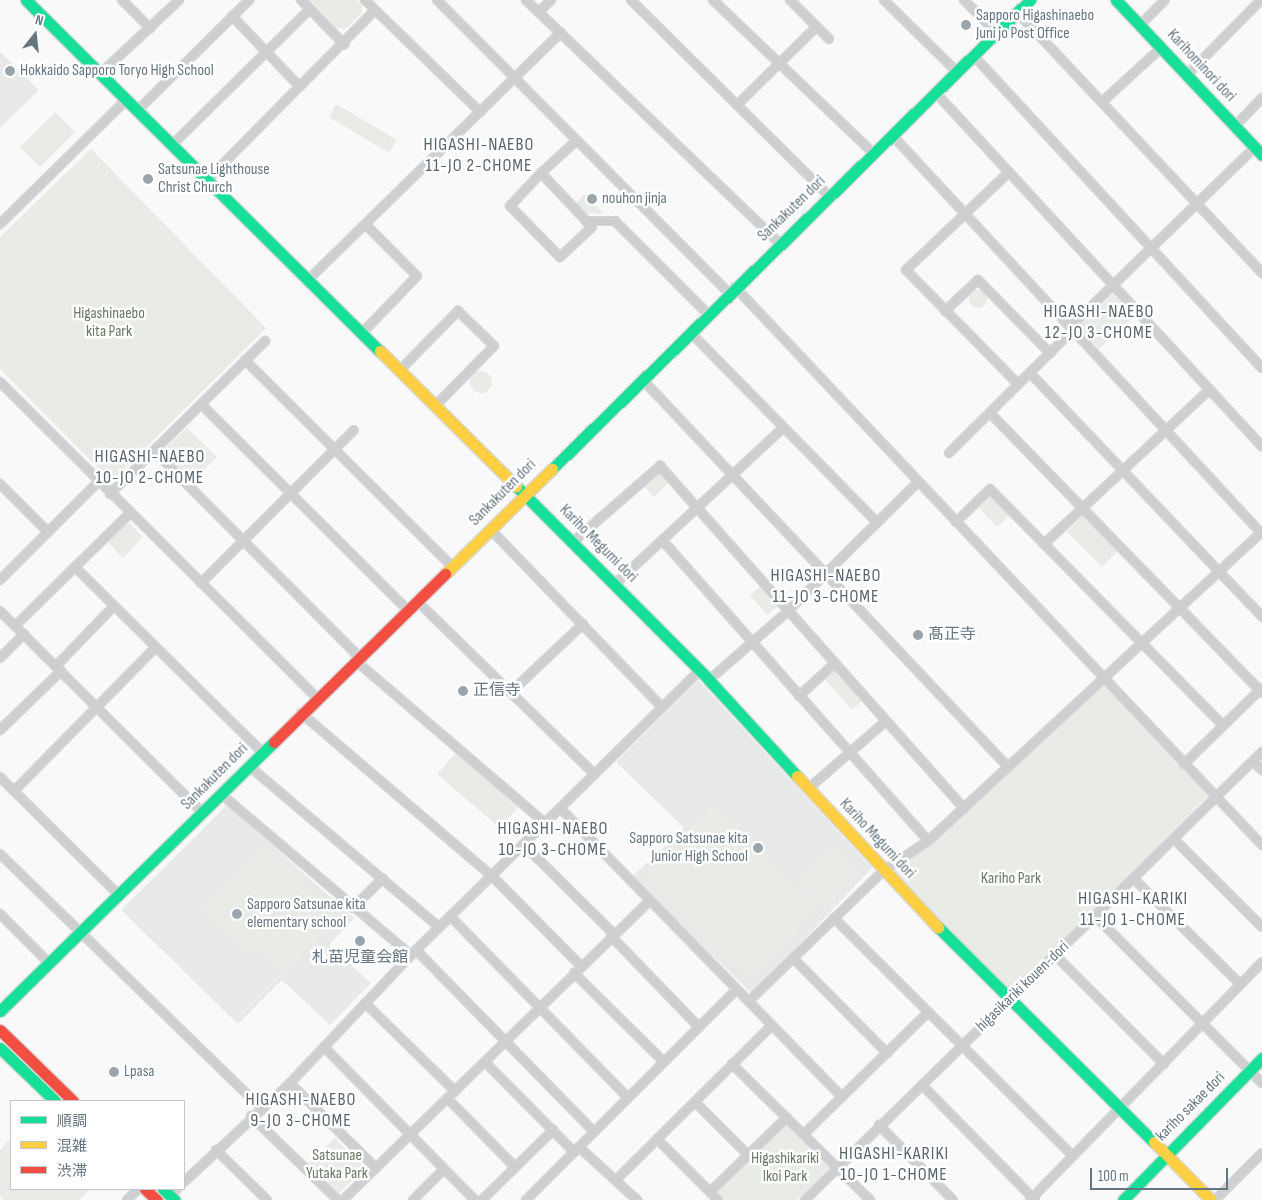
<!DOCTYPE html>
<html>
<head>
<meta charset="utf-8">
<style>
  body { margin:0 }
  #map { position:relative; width:1262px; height:1200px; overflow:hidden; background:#f9f9f9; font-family:"Sofia Sans Condensed","Noto Sans JP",sans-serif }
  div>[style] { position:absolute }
  .built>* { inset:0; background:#e8e9e9 }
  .green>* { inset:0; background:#e8ebe6 }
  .round { border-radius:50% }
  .roads { filter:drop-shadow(1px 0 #d5d6d7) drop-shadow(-1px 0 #d5d6d7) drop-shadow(0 1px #d5d6d7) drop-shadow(0 -1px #d5d6d7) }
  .street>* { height:8px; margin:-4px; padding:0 4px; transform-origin:4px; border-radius:4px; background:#cecfd0 }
  .fast>* { height:11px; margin:-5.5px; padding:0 5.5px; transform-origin:5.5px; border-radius:5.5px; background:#16e098 }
  .slow>* { height:11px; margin:-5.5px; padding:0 5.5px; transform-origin:5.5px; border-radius:5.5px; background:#ffcf43 }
  .jam>* { height:11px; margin:-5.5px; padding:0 5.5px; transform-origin:5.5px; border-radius:5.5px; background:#f24e42 }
  .dots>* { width:14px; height:14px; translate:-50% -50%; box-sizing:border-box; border:2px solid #fff; border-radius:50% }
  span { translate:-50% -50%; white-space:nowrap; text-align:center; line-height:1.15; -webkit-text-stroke:5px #fff; paint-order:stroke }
  .poi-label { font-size:16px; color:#657683 }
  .left { translate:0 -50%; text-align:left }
  .right { translate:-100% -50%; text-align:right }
  .street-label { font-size:16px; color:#657683 }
  .park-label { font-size:16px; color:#687a64 }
  .neighbourhood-label { font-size:18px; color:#57646e; letter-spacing:1px }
  .legend { position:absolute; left:10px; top:1100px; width:175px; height:90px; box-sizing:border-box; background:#fff; border:1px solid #c1c8cd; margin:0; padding:6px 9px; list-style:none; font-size:15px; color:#657683 }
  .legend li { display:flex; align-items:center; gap:10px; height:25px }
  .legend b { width:25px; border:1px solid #c1c8cd }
  .north { position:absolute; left:10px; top:10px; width:50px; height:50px; -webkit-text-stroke:4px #fff; paint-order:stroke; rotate:16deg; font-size:14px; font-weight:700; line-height:20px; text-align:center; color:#657683 }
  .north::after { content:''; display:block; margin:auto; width:18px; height:22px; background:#657683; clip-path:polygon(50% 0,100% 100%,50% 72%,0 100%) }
  .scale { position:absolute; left:1090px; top:1168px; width:138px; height:22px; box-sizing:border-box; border:2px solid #657683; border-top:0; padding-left:6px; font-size:15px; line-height:18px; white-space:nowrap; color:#657683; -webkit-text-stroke:4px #fff; paint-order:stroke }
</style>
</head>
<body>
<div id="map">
  <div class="built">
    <i style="clip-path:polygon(0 52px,39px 90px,0 128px)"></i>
    <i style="clip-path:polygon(698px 680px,872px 868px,752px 994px,632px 877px,684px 828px,616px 762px)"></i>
    <i style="clip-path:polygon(227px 805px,354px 918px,329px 945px,371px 983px,330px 1025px,282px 980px,238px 1024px,121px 910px)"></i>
  </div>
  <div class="green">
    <i style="clip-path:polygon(308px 0,357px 0,362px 5px,361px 14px,346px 29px,336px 28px)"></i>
    <i style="clip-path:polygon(336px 104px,397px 140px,389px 153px,329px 117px)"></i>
    <i style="clip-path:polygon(55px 112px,75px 132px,40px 167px,20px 147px)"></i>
    <i style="clip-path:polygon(91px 149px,266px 328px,114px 479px,108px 478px,0 369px,0 237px)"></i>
    <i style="clip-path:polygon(584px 194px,604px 214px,586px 213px,576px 203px)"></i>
    <i class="round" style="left:969px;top:290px;width:18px;height:18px"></i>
    <i style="clip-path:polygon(1113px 294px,1135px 316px,1099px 349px,1078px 327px)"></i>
    <i class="round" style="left:470px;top:371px;width:22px;height:22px"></i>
    <i style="clip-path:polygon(187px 428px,217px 457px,192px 482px,162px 451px)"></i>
    <i style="clip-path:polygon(658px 472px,668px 483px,654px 497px,643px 485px)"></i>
    <i style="clip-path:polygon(992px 496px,1010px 515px,997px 527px,979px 508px)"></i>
    <i style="clip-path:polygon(1083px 516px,1118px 551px,1102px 567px,1067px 532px)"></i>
    <i style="clip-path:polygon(128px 522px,143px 537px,123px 558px,108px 542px)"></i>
    <i style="clip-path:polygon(762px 585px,779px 605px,767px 615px,750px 595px)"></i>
    <i style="clip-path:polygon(837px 668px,864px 699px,852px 710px,825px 679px)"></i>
    <i style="clip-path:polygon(1103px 685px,1208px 796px,1009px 994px,885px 869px,930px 844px)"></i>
    <i style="clip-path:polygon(456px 753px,518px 807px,500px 828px,437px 774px)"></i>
    <i style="clip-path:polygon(714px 804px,820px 907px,749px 981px,642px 877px)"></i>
    <i style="clip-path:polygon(833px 843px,861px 872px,825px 906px,797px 878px)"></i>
    <i style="clip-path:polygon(262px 845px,342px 915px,284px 974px,256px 949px,249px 957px,199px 909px)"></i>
    <i style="clip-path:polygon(785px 1124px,829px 1168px,797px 1200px,724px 1200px,716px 1192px)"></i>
    <i style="clip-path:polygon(11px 1138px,11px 1189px,90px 1189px,79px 1200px,4px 1200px,0 1196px,0 1150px)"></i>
    <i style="clip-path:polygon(335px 1138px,365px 1168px,339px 1193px,309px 1163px)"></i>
  </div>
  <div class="roads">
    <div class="street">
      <i style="left:122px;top:0;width:40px;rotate:45deg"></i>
      <i style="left:301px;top:0;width:62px;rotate:45.7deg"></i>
      <i style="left:365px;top:0;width:161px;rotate:44.2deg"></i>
      <i style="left:437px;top:0;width:414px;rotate:45.1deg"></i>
      <i style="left:526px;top:0;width:352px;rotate:43.8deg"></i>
      <i style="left:631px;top:0;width:279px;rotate:44.7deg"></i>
      <i style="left:713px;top:0;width:221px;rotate:43.7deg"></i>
      <i style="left:790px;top:0;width:55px;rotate:45deg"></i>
      <i style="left:884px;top:0;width:101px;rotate:44.6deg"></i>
      <i style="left:964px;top:0;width:45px;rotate:45deg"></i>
      <i style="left:539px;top:12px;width:17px;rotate:-45deg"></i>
      <i style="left:1017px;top:12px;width:358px;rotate:46.8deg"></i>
      <i style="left:232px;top:16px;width:98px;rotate:46.2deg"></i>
      <i style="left:1140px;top:25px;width:35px;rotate:-45deg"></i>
      <i style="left:973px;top:55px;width:426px;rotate:47.3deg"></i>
      <i style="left:100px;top:74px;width:108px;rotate:-43.1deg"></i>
      <i style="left:1187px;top:75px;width:105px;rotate:-45.4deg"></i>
      <i style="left:935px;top:92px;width:482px;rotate:47.3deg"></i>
      <i style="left:1102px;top:102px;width:80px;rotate:-42.5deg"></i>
      <i style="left:737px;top:105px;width:111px;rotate:-44.6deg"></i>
      <i style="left:137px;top:111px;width:158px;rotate:-44.7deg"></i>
      <i style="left:1235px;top:126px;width:39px;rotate:-46deg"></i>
      <i style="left:892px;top:135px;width:544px;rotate:47.16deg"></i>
      <i style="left:171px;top:146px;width:195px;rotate:-44.6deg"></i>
      <i style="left:1009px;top:172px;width:142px;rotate:136.4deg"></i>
      <i style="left:906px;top:270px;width:160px;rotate:45.5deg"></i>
      <i style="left:541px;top:173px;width:74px;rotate:46.6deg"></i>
      <i style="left:592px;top:227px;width:44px;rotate:136.8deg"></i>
      <i style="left:560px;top:257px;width:71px;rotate:-134.4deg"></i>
      <i style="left:510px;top:206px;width:45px;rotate:-46.8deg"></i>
      <i style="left:541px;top:173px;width:47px;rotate:-42.4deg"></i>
      <i style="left:206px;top:181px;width:240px;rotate:-45.3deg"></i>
      <i style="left:586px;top:221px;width:29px"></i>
      <i style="left:615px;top:221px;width:132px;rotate:45deg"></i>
      <i style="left:0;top:224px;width:177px;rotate:-44.5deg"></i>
      <i style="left:308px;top:280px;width:354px;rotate:-44.4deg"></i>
      <i style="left:735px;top:287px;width:768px;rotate:46.64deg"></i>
      <i style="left:945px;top:311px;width:45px;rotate:-43.2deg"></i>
      <i style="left:978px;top:280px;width:103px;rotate:45.4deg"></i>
      <i style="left:1070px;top:327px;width:258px;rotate:-44.2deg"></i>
      <i style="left:690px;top:332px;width:267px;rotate:45.5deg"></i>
      <i style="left:362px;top:333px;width:79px;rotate:-46deg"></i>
      <i style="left:417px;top:276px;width:72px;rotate:-135deg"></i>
      <i style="left:245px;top:360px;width:292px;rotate:44.9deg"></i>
      <i style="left:400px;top:370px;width:83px;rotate:-45.5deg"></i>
      <i style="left:458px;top:311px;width:50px;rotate:44.2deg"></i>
      <i style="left:494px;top:346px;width:84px;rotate:134.5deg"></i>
      <i style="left:1030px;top:373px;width:337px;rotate:46.4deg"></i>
      <i style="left:642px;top:379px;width:533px;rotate:46.67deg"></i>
      <i style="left:0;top:382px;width:446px;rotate:44.9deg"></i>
      <i style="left:201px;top:404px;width:292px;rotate:44.9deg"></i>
      <i style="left:990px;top:413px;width:390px;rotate:45.8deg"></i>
      <i style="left:154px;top:451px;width:291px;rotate:45.1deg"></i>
      <i style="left:949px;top:453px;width:175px;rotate:-44.8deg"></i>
      <i style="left:0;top:484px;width:68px;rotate:45deg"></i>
      <i style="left:110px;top:494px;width:218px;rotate:-44.6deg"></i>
      <i style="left:956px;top:522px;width:47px;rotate:-44.1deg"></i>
      <i style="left:990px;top:489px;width:332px;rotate:45.4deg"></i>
      <i style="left:490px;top:529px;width:248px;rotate:46deg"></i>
      <i style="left:663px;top:541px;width:400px;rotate:48.5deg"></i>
      <i style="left:573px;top:542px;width:116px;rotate:-41.1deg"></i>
      <i style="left:660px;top:466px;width:458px;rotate:48.4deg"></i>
      <i style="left:1044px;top:544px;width:227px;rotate:-43deg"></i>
      <i style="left:75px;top:567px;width:264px;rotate:44.7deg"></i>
      <i style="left:0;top:580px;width:139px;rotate:-45deg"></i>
      <i style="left:201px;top:583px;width:216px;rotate:-45deg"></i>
      <i style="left:615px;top:584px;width:229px;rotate:-42.9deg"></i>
      <i style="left:417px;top:601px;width:248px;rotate:44.3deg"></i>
      <i style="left:0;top:611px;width:285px;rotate:44.9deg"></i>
      <i style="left:15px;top:626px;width:161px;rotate:-44.5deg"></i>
      <i style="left:0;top:658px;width:34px;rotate:-45deg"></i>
      <i style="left:356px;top:661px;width:249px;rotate:40.6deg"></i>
      <i style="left:56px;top:666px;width:83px;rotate:-46deg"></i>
      <i style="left:709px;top:680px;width:105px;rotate:-41.1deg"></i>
      <i style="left:788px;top:611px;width:183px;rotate:-44.8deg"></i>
      <i style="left:511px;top:692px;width:99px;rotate:-43.4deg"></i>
      <i style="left:799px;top:696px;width:49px;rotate:-42.5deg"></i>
      <i style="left:301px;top:713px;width:250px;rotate:40.5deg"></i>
      <i style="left:491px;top:875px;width:128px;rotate:45.3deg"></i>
      <i style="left:0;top:730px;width:85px;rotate:-44deg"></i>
      <i style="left:1253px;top:761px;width:13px;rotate:45deg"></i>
      <i style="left:1184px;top:764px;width:109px;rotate:-44.3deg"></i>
      <i style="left:249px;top:766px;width:249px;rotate:40.3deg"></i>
      <i style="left:0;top:777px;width:166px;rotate:44.8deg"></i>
      <i style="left:808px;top:789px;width:103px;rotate:-41.1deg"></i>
      <i style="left:14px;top:791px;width:202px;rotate:-45.4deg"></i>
      <i style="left:221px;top:794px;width:249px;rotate:40.3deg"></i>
      <i style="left:560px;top:808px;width:404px;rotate:45.7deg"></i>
      <i style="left:1174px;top:839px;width:124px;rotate:45deg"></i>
      <i style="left:523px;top:844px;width:128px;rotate:44.7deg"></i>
      <i style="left:0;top:854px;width:366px;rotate:44.2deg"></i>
      <i style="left:1134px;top:879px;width:149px;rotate:44.7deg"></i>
      <i style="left:353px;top:908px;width:42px;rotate:-45deg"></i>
      <i style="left:0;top:914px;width:69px;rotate:45deg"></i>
      <i style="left:450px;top:916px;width:253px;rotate:45.6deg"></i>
      <i style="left:1095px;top:916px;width:236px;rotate:45deg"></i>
      <i style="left:834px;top:918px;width:336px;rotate:44.9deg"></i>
      <i style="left:611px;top:936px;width:127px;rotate:46deg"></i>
      <i style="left:416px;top:950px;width:253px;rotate:45.6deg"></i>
      <i style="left:1055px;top:955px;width:154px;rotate:45deg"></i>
      <i style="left:793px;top:958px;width:134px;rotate:45.3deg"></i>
      <i style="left:574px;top:973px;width:125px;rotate:44.7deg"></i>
      <i style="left:749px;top:1001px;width:187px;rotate:-44.1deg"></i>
      <i style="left:883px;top:871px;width:54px;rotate:-33.7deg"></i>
      <i style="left:928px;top:841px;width:455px;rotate:-42.8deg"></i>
      <i style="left:365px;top:1003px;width:126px;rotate:44.4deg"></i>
      <i style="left:324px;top:1047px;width:215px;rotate:45.4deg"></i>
      <i style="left:485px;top:1062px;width:127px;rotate:45.3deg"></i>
      <i style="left:732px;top:1064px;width:194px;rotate:44.6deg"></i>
      <i style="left:290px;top:1083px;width:121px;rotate:44.7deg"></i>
      <i style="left:922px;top:1085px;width:161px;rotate:45.5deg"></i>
      <i style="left:448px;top:1099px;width:94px;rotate:45.4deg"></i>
      <i style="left:695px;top:1102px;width:75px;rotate:45deg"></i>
      <i style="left:251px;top:1116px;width:121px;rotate:44deg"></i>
      <i style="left:879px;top:1125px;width:105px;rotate:45.4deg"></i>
      <i style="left:804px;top:1134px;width:174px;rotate:-44.5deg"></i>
      <i style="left:657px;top:1139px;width:86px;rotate:45deg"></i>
      <i style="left:579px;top:1147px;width:79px;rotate:42.4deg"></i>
      <i style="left:216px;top:1150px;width:71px;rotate:44.4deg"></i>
      <i style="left:616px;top:1180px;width:218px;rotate:-44.8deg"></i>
      <i style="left:184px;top:1182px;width:145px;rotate:-43deg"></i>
      <i style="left:290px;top:1083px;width:176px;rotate:-46.6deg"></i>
      <i style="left:411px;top:955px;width:406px;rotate:-44.6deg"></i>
      <i style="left:710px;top:1192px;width:107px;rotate:-44.2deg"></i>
      <i style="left:127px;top:1200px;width:16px;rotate:-45deg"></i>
      <i style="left:166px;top:1200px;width:16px;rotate:-45deg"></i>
      <i style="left:343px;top:1200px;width:428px;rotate:-44.3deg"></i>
      <i style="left:413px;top:1200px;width:42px;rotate:-45deg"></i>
      <i style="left:482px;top:1200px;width:100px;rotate:-44.6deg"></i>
      <i style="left:526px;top:1200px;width:297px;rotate:-45deg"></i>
      <i style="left:805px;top:1200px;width:640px;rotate:-44.43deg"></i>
      <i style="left:1030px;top:1200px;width:332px;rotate:-45.7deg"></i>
      <i style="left:1215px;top:1200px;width:66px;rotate:-45deg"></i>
    </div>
    <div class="fast">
      <i style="left:26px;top:0;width:499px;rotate:44.8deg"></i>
      <i style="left:1116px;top:0;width:213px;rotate:46.7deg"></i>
      <i style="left:552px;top:469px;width:670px;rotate:-44.46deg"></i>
      <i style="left:516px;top:486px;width:274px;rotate:45.1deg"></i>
      <i style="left:709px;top:680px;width:130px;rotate:47.5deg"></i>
      <i style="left:938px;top:927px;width:305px;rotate:44.9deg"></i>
      <i style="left:0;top:1011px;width:384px;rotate:-44.5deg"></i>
      <i style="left:0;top:1048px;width:76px;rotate:43.9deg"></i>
      <i style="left:163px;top:1189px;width:16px;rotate:43deg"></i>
      <i style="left:1123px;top:1200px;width:199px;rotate:-45.6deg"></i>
    </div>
    <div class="slow">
      <i style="left:380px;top:351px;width:192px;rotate:44.8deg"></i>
      <i style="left:445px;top:574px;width:150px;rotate:-44.5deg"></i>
      <i style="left:797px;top:776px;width:207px;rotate:47deg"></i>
      <i style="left:1154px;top:1142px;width:81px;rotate:45.5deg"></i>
    </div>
    <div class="jam">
      <i style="left:274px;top:742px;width:240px;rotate:-44.5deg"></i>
      <i style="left:0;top:1030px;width:102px;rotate:44.2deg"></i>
      <i style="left:145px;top:1189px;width:16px;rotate:43deg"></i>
    </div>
  </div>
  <div class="dots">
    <i style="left:966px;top:25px;background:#99a4ac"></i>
    <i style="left:10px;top:71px;background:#99a4ac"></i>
    <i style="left:148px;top:179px;background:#99a4ac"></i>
    <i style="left:592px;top:199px;background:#99a4ac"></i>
    <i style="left:918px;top:635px;background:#99a4ac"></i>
    <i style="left:463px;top:691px;background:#99a4ac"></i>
    <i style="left:758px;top:848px;background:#99a4ac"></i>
    <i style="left:237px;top:914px;background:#99a4ac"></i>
    <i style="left:360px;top:941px;background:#99a4ac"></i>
    <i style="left:114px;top:1072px;background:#99a4ac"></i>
  </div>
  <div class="poi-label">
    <span class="left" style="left:976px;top:25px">Sapporo Higashinaebo<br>Juni jo Post Office</span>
    <span class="left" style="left:20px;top:71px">Hokkaido Sapporo Toryo High School</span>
    <span class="left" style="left:158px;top:179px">Satsunae Lighthouse<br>Christ Church</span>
    <span class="left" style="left:602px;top:199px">nouhon jinja</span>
    <span class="left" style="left:928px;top:635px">髙正寺</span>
    <span class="left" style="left:473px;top:691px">正信寺</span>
    <span class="right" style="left:748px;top:848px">Sapporo Satsunae kita<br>Junior High School</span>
    <span class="left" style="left:247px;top:914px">Sapporo Satsunae kita<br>elementary school</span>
    <span style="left:360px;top:958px">札苗児童会館</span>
    <span class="left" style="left:124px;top:1072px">Lpasa</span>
  </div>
  <div class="street-label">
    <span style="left:1201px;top:66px;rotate:47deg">Karihominori dori</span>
    <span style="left:792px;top:209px;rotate:-44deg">Sankakuten dori</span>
    <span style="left:503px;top:493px;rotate:-45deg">Sankakuten dori</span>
    <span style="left:598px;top:544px;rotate:45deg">Kariho Megumi dori</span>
    <span style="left:215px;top:777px;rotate:-45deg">Sankakuten dori</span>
    <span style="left:877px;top:839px;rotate:47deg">Kariho Megumi dori</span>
    <span style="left:1023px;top:987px;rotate:-44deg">higasikariki kouen-dori</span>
    <span style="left:1191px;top:1107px;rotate:-45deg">kariho sakae dori</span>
  </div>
  <div class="park-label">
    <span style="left:109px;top:323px">Higashinaebo<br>kita Park</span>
    <span style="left:1011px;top:879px">Kariho Park</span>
    <span style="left:337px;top:1165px">Satsunae<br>Yutaka Park</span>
    <span style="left:785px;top:1168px">Higashikariki<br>Ikoi Park</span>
  </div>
  <div class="neighbourhood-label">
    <span style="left:479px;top:156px">HIGASHI-NAEBO<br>11-JO 2-CHOME</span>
    <span style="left:1099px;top:323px">HIGASHI-NAEBO<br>12-JO 3-CHOME</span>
    <span style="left:150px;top:468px">HIGASHI-NAEBO<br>10-JO 2-CHOME</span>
    <span style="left:826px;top:587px">HIGASHI-NAEBO<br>11-JO 3-CHOME</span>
    <span style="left:553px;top:840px">HIGASHI-NAEBO<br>10-JO 3-CHOME</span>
    <span style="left:1133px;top:910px">HIGASHI-KARIKI<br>11-JO 1-CHOME</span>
    <span style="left:301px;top:1111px">HIGASHI-NAEBO<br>9-JO 3-CHOME</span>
    <span style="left:894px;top:1165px">HIGASHI-KARIKI<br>10-JO 1-CHOME</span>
  </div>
  <ul class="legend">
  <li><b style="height:6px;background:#16e098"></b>順調</li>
  <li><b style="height:6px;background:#ffcf43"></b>混雑</li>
  <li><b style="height:6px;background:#f24e42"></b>渋滞</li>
  </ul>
  <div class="north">N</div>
  <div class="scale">100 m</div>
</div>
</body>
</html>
